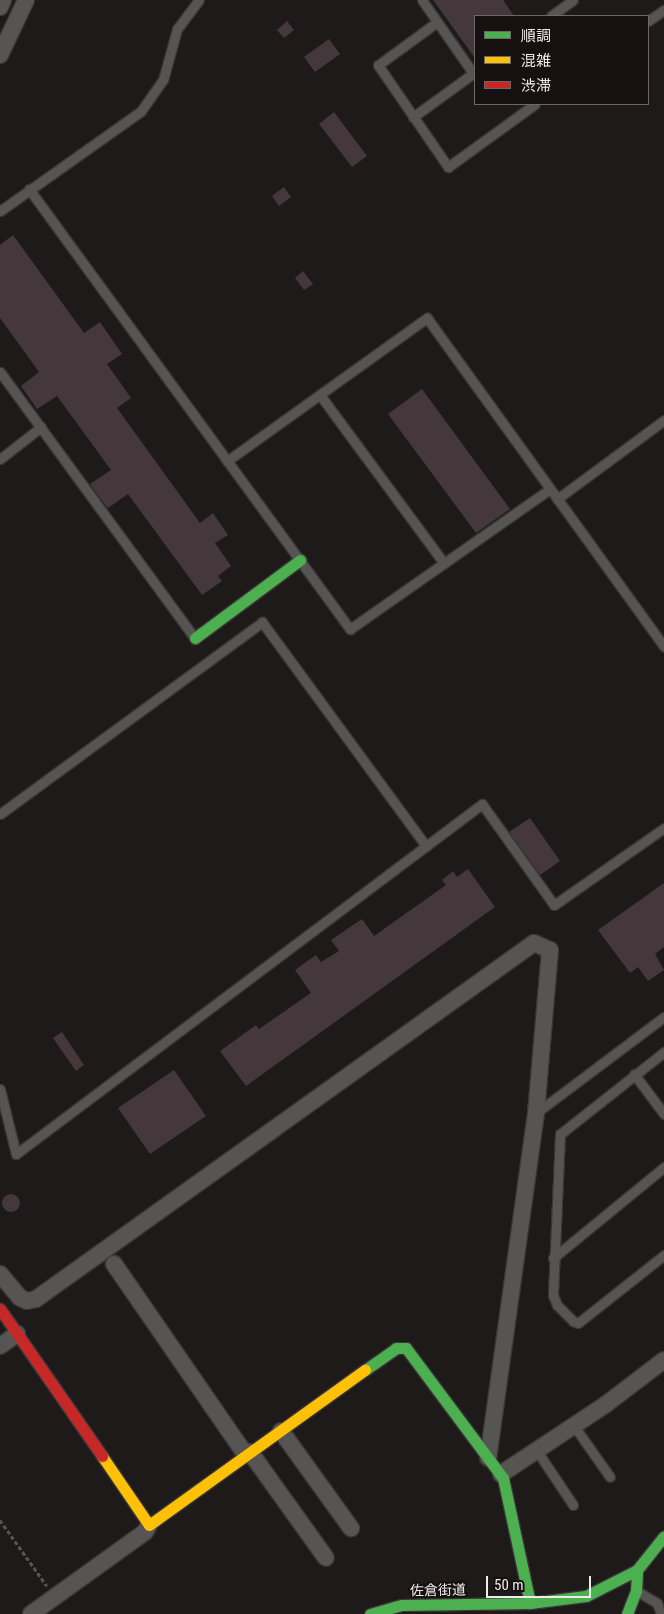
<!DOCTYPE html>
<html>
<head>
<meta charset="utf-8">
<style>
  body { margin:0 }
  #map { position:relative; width:664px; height:1614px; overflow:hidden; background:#1e1a1a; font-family:"Roboto Condensed","Noto Sans JP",sans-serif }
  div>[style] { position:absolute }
  .building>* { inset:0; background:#44383c }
  .round { border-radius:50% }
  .path>* { height:2.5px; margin-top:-1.25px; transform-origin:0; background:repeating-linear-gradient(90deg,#575454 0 4px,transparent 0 6.5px) }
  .roads { filter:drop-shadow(1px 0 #3a3736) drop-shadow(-1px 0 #3a3736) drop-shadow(0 1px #3a3736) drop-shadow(0 -1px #3a3736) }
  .lane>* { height:9px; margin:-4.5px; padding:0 4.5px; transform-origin:4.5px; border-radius:4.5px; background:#575454 }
  .street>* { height:16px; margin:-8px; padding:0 8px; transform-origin:8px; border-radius:8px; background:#575454 }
  .fast>* { height:11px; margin:-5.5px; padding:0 5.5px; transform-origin:5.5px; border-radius:5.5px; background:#4caf50 }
  .slow>* { height:11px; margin:-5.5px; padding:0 5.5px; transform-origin:5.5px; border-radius:5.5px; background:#ffc107 }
  .jam>* { height:11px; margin:-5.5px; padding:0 5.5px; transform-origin:5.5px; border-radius:5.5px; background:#c62828 }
  span { translate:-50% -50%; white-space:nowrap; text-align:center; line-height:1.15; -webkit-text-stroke:4px #161110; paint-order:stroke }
  .street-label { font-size:14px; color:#efebea }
  .legend { position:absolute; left:474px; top:15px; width:175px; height:90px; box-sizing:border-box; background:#161110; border:1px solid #6d6867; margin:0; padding:6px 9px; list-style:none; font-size:15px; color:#efebea }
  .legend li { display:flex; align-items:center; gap:10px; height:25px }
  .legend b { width:25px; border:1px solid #6d6867 }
  .scale { position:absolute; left:486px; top:1576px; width:105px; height:22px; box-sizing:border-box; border:2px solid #efebea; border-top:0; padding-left:6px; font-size:15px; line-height:18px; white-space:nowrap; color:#efebea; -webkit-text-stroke:4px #161110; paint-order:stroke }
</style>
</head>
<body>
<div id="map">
  <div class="building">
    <i style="clip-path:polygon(433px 0,503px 0,514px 16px,475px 16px,475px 58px)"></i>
    <i style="clip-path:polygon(287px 21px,294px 30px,284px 38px,277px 30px)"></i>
    <i style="clip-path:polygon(329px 39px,340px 54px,315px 72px,304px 57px)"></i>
    <i style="clip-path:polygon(334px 112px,367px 156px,352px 167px,319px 124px)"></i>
    <i style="clip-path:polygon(284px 187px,291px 197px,279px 206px,272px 196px)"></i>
    <i style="clip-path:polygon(13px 235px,84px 333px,100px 322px,122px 354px,107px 364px,131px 398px,117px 408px,200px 523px,213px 513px,228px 535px,215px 543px,231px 566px,218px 576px,222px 581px,202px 595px,128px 494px,108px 508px,99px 497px,90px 484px,111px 470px,57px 396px,37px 409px,21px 386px,39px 372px,0 318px,0 245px)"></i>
    <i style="clip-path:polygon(303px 271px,313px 284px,304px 290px,295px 278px)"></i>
    <i style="clip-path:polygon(422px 389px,510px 509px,476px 533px,388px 414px)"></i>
    <i style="clip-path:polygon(530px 818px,560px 861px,540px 875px,509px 832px)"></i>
    <i style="clip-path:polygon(468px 869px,495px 907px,246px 1086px,220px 1051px,256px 1025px,259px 1029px,311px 993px,295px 970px,316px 955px,321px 962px,339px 951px,331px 940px,362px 919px,374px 936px,446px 885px,442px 880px,453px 871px,457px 877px)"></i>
    <i style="clip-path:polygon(664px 883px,664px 947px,655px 954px,664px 970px,648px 981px,638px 967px,630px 973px,598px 930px)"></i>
    <i style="clip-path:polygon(62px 1032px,84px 1065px,76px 1071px,53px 1038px)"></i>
    <i style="clip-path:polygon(174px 1070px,206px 1116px,150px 1154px,118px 1108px)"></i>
    <i class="round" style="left:2px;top:1194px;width:18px;height:18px"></i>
  </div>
  <div class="path">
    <i style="left:0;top:1520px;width:81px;rotate:54.5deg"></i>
  </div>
  <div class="roads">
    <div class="lane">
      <i style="left:422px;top:0;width:89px;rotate:55.1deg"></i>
      <i style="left:551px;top:16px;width:27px;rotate:-36deg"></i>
      <i style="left:648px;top:21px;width:19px;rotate:-35deg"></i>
      <i style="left:437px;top:22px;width:73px;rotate:143.9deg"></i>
      <i style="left:378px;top:65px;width:124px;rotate:55.5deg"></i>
      <i style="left:448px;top:167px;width:107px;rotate:-35.9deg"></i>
      <i style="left:413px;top:117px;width:77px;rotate:-36deg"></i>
      <i style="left:29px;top:189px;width:545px;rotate:53.89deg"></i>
      <i style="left:350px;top:629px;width:244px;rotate:-35deg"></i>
      <i style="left:0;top:211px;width:173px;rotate:-35.3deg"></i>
      <i style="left:141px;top:111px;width:38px;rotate:-55deg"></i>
      <i style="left:163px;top:80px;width:53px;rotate:-74.6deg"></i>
      <i style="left:177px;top:29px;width:36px;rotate:-53deg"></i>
      <i style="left:0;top:372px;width:330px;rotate:53.8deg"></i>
      <i style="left:320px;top:395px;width:209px;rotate:53.6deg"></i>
      <i style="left:0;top:459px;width:52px;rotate:-38deg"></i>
      <i style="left:227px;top:461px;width:246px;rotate:-35.6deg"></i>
      <i style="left:427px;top:318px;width:405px;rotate:54.2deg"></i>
      <i style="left:557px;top:499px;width:133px;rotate:-36.4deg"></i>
      <i style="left:0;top:814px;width:325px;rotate:-36.2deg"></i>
      <i style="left:262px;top:622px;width:278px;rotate:53.8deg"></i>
      <i style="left:664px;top:1052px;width:132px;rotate:141.7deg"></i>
      <i style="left:560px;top:1134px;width:161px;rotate:92.5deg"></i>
      <i style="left:553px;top:1295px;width:11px;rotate:68deg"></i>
      <i style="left:557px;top:1305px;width:23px;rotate:45deg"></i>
      <i style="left:573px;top:1321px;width:5px;rotate:22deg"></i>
      <i style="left:578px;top:1323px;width:110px;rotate:-38.3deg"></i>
      <i style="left:634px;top:1074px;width:50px;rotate:53.1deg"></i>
      <i style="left:0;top:1089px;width:67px;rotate:76.2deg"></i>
      <i style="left:16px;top:1154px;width:583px;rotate:-36.91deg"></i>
      <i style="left:482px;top:804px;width:124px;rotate:54.5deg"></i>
      <i style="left:554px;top:905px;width:134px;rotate:-35deg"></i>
      <i style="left:536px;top:1113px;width:160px;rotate:-36.9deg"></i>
      <i style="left:553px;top:1258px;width:144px;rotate:-39.3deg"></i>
      <i style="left:574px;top:1426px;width:62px;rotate:54.8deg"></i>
      <i style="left:537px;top:1451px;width:65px;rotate:56.3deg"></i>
      <i style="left:637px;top:1591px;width:23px;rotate:31deg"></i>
      <i style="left:657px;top:1603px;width:12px;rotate:70deg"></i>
    </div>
    <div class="street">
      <i style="left:0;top:7px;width:8px;rotate:-67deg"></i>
      <i style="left:0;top:55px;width:61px;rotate:-64.7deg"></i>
      <i style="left:114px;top:1264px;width:232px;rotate:55.4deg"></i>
      <i style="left:0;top:1274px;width:30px;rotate:50deg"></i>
      <i style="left:19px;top:1297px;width:9px;rotate:27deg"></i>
      <i style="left:27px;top:1301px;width:9px;rotate:-13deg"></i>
      <i style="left:36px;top:1299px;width:612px;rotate:-35.56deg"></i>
      <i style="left:534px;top:943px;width:17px;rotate:24deg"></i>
      <i style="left:550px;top:950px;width:164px;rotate:94.9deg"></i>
      <i style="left:536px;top:1113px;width:348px;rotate:97.9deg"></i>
      <i style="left:0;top:1346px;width:21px;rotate:-35deg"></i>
      <i style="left:281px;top:1431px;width:120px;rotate:54.2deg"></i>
      <i style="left:250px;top:1452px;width:130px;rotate:54.4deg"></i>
      <i style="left:501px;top:1474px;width:125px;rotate:-33.6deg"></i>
      <i style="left:605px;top:1405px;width:74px;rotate:-37.3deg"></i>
      <i style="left:31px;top:1614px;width:140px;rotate:-35.7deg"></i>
      <i style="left:145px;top:1532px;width:8px;rotate:-60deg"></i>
    </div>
    <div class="fast">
      <i style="left:195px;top:638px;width:131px;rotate:-36.6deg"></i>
      <i style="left:365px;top:1370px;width:38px;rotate:-35deg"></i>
      <i style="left:396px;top:1348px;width:10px"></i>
      <i style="left:406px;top:1348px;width:162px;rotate:53.3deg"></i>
      <i style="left:503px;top:1478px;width:128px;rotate:77.8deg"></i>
      <i style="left:370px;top:1614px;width:33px;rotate:-16deg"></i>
      <i style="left:402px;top:1605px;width:128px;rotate:-0.9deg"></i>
      <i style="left:530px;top:1603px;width:56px;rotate:-7.1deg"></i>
      <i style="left:586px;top:1596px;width:57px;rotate:-27deg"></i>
      <i style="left:637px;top:1570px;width:43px;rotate:-51.5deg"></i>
      <i style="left:627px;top:1614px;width:25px;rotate:-69deg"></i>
      <i style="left:636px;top:1591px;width:21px;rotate:-87deg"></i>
    </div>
    <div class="slow">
      <i style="left:102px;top:1456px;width:83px;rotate:55.7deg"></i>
      <i style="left:149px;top:1525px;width:266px;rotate:-35.7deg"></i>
    </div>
    <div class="jam">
      <i style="left:0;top:1309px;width:179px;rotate:55.2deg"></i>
    </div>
  </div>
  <div class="street-label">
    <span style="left:438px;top:1590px;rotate:-1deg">佐倉街道</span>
  </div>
  <ul class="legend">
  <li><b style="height:6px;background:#4caf50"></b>順調</li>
  <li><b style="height:6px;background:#ffc107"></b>混雑</li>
  <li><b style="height:6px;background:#c62828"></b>渋滞</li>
  </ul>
  <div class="scale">50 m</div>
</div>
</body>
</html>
